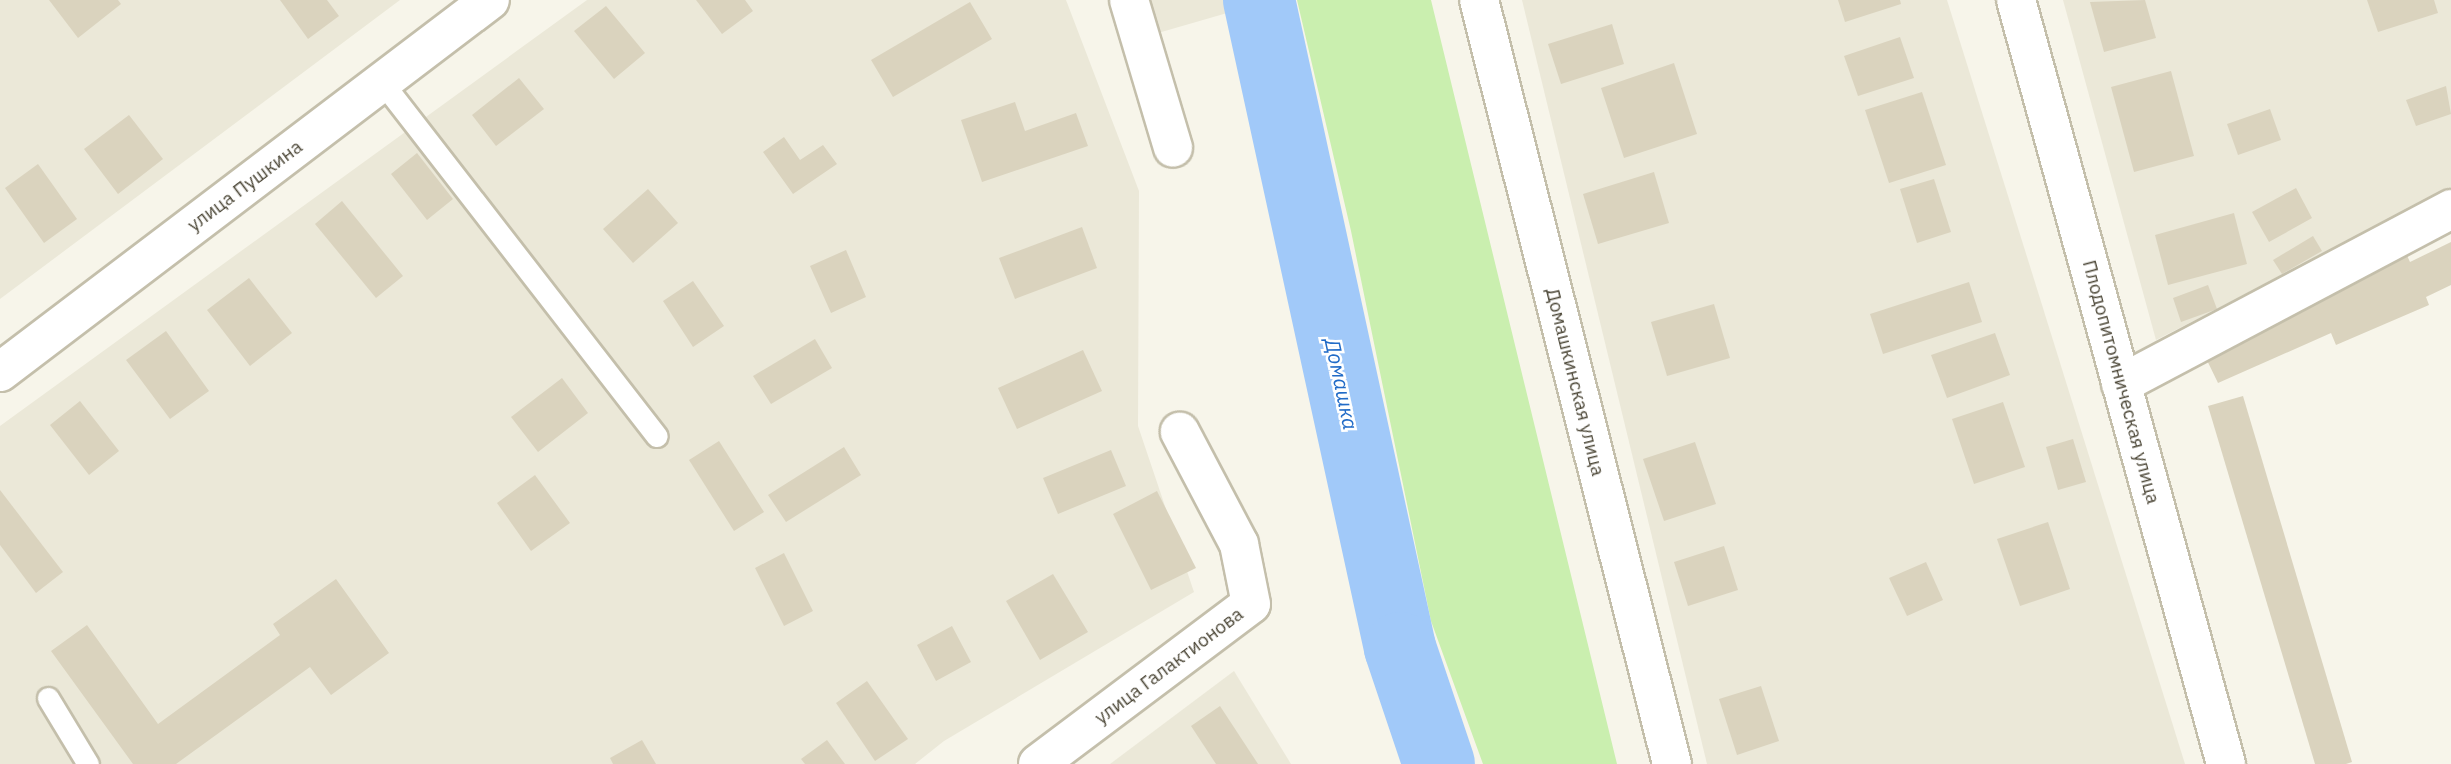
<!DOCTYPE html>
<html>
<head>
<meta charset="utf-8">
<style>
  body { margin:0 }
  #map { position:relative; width:2451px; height:764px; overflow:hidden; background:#f7f5ea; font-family:"IBM Plex Sans",sans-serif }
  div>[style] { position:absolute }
  .residential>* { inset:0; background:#ebe8d8 }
  .green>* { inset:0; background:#caefaf }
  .river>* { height:72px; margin:-36px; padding:0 36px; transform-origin:36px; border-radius:36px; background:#a1c9f9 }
  .building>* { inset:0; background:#dad3be }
  .roads { filter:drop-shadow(2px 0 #c4bfab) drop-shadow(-2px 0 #c4bfab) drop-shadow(0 2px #c4bfab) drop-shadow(0 -2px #c4bfab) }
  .lane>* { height:21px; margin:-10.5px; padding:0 10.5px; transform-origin:10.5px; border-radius:10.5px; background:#fff }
  .street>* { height:38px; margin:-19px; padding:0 19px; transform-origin:19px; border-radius:19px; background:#fff }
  span { translate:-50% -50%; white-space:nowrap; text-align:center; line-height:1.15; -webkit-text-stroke:5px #fff; paint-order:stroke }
  .street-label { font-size:19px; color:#4c4737 }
  .water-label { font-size:21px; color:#216bc7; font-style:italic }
</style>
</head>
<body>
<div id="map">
  <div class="residential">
    <i style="clip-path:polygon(0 0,400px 0,0 299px)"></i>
    <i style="clip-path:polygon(587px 0,1066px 0,1139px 191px,1138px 426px,1194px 592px,944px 741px,915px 764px,0 764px,0 426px)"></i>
    <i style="clip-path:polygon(1143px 0,1238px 0,1241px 9px,1158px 33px)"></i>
    <i style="clip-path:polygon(1522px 0,1947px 0,2185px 764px,1707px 764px)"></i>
    <i style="clip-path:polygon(2063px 0,2451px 0,2451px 189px,2156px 340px)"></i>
    <i style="clip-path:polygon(1234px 671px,1291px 764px,1110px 764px)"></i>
  </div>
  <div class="green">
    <i style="clip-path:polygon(1297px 0,1431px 0,1617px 764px,1483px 764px,1431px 621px,1351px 231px)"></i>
  </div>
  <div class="river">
    <i style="left:1259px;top:0;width:663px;rotate:77.72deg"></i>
    <i style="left:1400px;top:648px;width:122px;rotate:71.4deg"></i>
  </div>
  <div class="building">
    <i style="clip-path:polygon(49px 0,118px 0,121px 4px,78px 38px)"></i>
    <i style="clip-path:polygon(280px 0,327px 0,339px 16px,308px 39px)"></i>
    <i style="clip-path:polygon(696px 0,745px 0,753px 11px,722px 34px)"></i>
    <i style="clip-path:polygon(1838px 0,1900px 0,1901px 4px,1845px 22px)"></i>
    <i style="clip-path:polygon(2145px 0,2156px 38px,2104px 52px,2090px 2px)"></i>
    <i style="clip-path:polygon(2367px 0,2434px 0,2438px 13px,2378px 32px)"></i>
    <i style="clip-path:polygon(970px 2px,992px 39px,893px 97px,871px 60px)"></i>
    <i style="clip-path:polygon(606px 6px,645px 53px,614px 79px,574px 31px)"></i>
    <i style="clip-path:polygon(1612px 24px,1624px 64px,1561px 84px,1548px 44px)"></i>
    <i style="clip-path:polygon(1900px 37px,1914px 78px,1858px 96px,1844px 56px)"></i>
    <i style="clip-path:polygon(1674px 63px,1697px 134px,1624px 158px,1601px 88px)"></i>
    <i style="clip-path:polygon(2171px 71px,2194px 156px,2134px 172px,2111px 87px)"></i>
    <i style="clip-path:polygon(519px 78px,544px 109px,496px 146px,472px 115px)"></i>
    <i style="clip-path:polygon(2446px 86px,2451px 114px,2416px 126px,2406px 100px)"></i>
    <i style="clip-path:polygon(1922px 92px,1946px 165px,1889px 183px,1865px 110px)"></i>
    <i style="clip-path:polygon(1015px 102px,1025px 131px,1076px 113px,1088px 146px,982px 182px,961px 120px)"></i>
    <i style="clip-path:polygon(2270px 109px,2281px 140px,2238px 155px,2227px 124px)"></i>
    <i style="clip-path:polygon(129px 115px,163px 159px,118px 194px,84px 149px)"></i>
    <i style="clip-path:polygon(784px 137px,800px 160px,823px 145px,837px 164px,793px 194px,763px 152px)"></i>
    <i style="clip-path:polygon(417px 153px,453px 199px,427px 220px,391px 174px)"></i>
    <i style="clip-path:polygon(38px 164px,77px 219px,44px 243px,5px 188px)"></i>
    <i style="clip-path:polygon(1654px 172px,1669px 223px,1598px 244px,1583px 194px)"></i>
    <i style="clip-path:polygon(1934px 179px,1951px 232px,1917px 243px,1900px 189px)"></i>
    <i style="clip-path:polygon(2296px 188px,2312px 218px,2269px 242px,2252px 212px)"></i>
    <i style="clip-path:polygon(648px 189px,678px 223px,633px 263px,603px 229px)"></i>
    <i style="clip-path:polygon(342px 201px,403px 276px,376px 298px,315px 224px)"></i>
    <i style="clip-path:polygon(2234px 213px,2247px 264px,2168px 285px,2155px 235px)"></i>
    <i style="clip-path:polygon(1082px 227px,1097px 268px,1015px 299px,999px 258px)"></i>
    <i style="clip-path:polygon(2313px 236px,2322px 251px,2282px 274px,2273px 260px)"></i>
    <i style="clip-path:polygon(2451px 242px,2451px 285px,2426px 297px,2429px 305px,2336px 345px,2331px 333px,2218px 383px,2201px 348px,2404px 249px,2410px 262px)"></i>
    <i style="clip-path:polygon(846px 250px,866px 297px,831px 313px,810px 266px)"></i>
    <i style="clip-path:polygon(249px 278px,292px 333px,250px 366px,207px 310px)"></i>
    <i style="clip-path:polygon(693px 281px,724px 326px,693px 347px,663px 301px)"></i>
    <i style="clip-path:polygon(1969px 282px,1982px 322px,1883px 354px,1870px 314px)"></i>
    <i style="clip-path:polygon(2208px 285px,2217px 309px,2181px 322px,2173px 298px)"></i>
    <i style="clip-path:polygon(1714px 304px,1730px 358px,1667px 376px,1651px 322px)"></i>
    <i style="clip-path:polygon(166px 331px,209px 391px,170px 419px,126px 360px)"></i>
    <i style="clip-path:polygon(1995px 333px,2010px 375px,1947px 398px,1931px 355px)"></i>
    <i style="clip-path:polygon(815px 339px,832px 368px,771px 404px,753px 376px)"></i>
    <i style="clip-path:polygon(1083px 350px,1102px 391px,1017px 429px,998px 388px)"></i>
    <i style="clip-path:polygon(562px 378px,588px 413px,538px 452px,511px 417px)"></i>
    <i style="clip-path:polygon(2243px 396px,2352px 762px,2346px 764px,2315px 764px,2208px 406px)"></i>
    <i style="clip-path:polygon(80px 401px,119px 451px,89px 475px,50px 425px)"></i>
    <i style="clip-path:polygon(2003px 402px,2025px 467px,1974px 484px,1952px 419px)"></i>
    <i style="clip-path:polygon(2073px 439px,2086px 482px,2058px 490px,2046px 447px)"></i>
    <i style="clip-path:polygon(719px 441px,764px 512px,734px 531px,689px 460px)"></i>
    <i style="clip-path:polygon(1695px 442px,1716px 504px,1664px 521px,1643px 459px)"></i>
    <i style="clip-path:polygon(844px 447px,861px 475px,786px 522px,768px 495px)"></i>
    <i style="clip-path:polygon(1111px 450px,1126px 486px,1058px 514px,1043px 478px)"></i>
    <i style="clip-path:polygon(535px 475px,570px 523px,531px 551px,497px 503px)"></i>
    <i style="clip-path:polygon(0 490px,63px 572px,36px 593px,0 545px)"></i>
    <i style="clip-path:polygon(1157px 491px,1196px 568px,1151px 590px,1113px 514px)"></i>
    <i style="clip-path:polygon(2048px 522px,2070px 589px,2020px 606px,1997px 539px)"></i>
    <i style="clip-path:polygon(1724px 546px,1738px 590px,1688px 606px,1674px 562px)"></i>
    <i style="clip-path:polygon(784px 553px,813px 611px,784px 626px,755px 568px)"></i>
    <i style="clip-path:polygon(1926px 562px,1943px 600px,1907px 616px,1889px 578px)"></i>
    <i style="clip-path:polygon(1053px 574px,1088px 632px,1040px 660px,1006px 601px)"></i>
    <i style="clip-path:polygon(336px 579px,389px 653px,331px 695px,310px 667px,176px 764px,133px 764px,51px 651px,87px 625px,158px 724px,280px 635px,273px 624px)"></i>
    <i style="clip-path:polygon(952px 626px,971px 662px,936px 681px,917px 645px)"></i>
    <i style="clip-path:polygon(867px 681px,908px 739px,875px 761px,836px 703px)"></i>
    <i style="clip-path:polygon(1761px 686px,1779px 741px,1737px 755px,1719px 699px)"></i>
    <i style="clip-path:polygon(1220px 706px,1258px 764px,1216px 764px,1191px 726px)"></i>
    <i style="clip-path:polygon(642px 740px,656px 764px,613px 764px,610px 758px)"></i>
    <i style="clip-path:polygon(827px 740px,845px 764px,805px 764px,801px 759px)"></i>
  </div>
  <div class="roads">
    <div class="lane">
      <i style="left:382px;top:82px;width:448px;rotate:52.2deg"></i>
      <i style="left:48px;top:698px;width:77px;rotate:58.8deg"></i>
    </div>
    <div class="street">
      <i style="left:1129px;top:0;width:154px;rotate:73.4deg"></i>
      <i style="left:1479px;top:0;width:788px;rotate:75.82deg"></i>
      <i style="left:2016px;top:0;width:792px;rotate:74.63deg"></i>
      <i style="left:0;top:372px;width:615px;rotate:-37.21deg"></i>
      <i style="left:2121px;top:384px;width:374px;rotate:-27.9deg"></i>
      <i style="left:1038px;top:764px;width:266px;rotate:-36.9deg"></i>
      <i style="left:1251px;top:604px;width:61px;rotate:-101.3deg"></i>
      <i style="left:1239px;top:544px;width:127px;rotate:-117.8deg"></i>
    </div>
  </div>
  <div class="street-label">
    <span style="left:245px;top:186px;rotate:-37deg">улица Пушкина</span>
    <span style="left:1575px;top:382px;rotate:76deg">Домашкинская улица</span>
    <span style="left:2121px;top:382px;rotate:75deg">Плодопитомническая улица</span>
    <span style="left:1169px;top:666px;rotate:-37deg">улица Галактионова</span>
  </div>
  <div class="water-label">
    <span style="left:1342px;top:384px;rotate:78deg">Домашка</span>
  </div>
</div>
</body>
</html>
